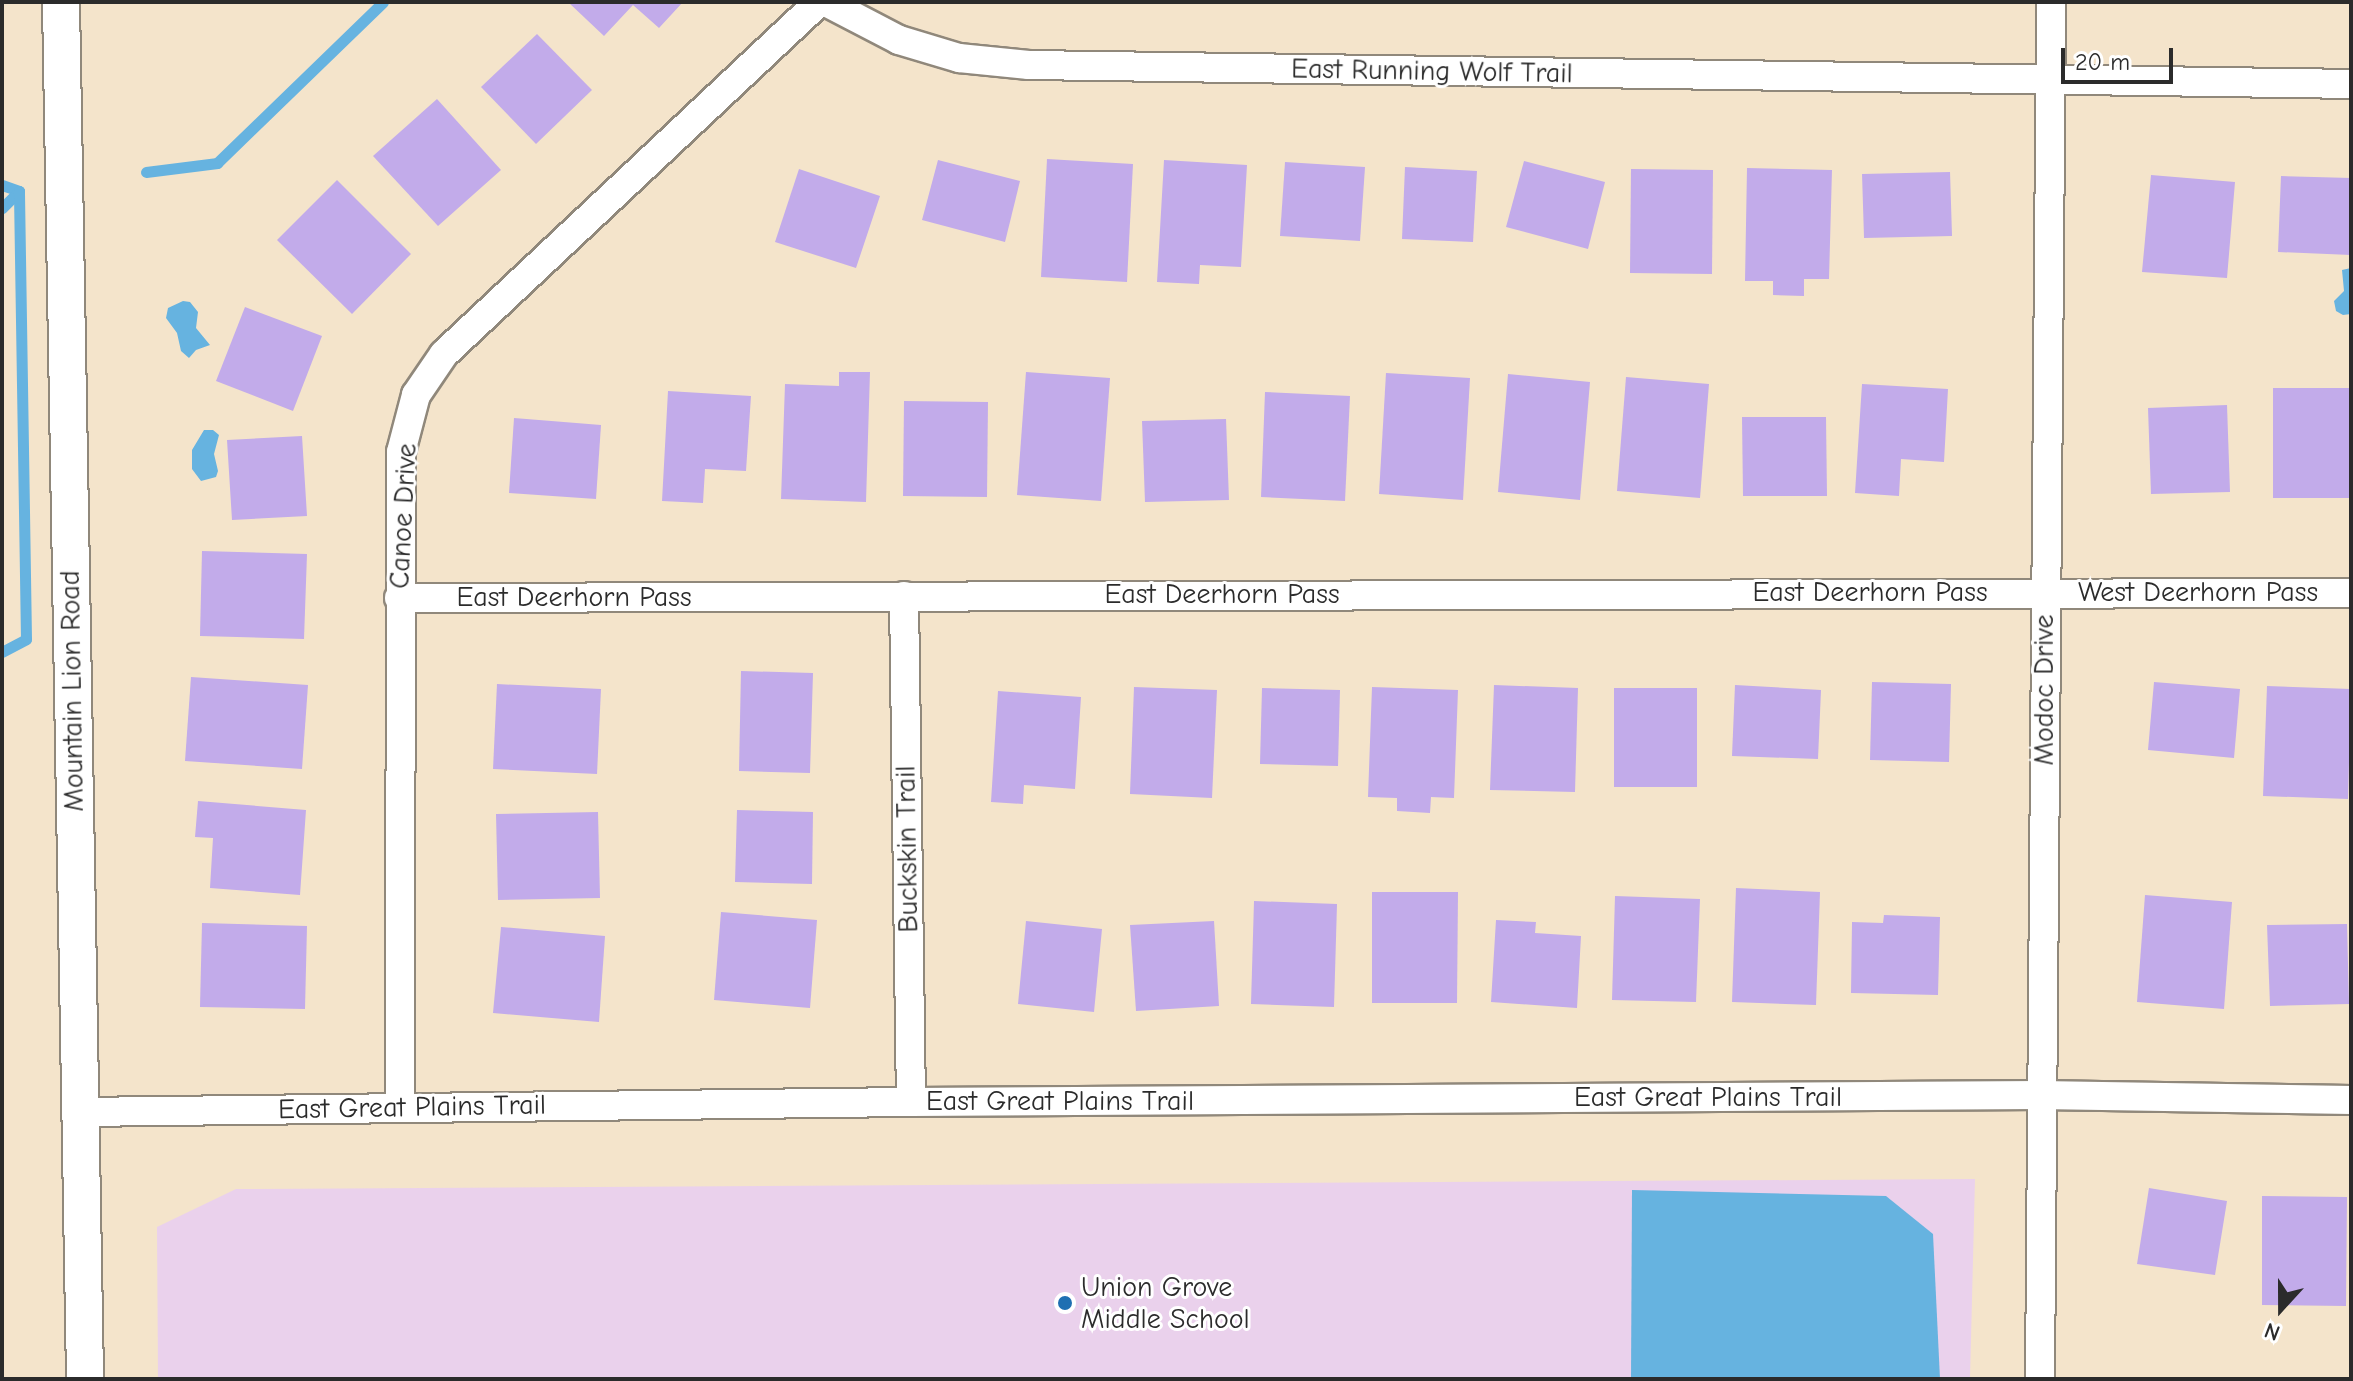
<!DOCTYPE html>
<html>
<head>
<meta charset="utf-8">
<style>
  body { margin:0 }
  #map { position:relative; width:2353px; height:1381px; overflow:hidden; background:#f4e4cb; font-family:"Comic Neue",sans-serif }
  div>[style] { position:absolute }
  .built>* { inset:0; background:#ead1ec }
  .water>* { inset:0; background:#66b3e0 }
  .stream>* { height:11px; margin:-5.5px; padding:0 5.5px; transform-origin:5.5px; border-radius:5.5px; background:#66b3e0 }
  .building>* { inset:0; background:#c2abea }
  .roads { filter:drop-shadow(2px 0 #90887b) drop-shadow(-2px 0 #90887b) drop-shadow(0 2px #90887b) drop-shadow(0 -2px #90887b) }
  .minor>* { height:28px; margin:-14px; padding:0 14px; transform-origin:14px; border-radius:14px; background:#fff }
  .tertiary>* { height:36px; margin:-18px; padding:0 18px; transform-origin:18px; border-radius:18px; background:#fff }
  .dots>* { width:22px; height:22px; translate:-50% -50%; box-sizing:border-box; border:4px solid #fff; border-radius:50% }
  span { translate:-50% -50%; white-space:nowrap; text-align:center; line-height:1.15; -webkit-text-stroke:6px #fff; paint-order:stroke }
  .street-label { font-size:28px; color:#2b2b2b }
  .poi-label { font-size:28px; color:#2b2b2b }
  .left { translate:0 -50%; text-align:left }
  .frame { position:absolute; inset:0; border:4px solid #2b2b2b; pointer-events:none }
  .north { position:absolute; left:2241px; top:1269px; width:80px; height:80px; -webkit-text-stroke:6px #fff; paint-order:stroke; rotate:201deg; font-size:22px; font-weight:700; line-height:32px; text-align:center; color:#2b2b2b }
  .north::after { content:''; display:block; margin:auto; width:28px; height:36px; background:#2b2b2b; clip-path:polygon(50% 0,100% 100%,50% 72%,0 100%) }
  .scale { position:absolute; left:2061px; top:48px; width:112px; height:36px; box-sizing:border-box; border:4px solid #2b2b2b; border-top:0; padding-left:10px; font-size:24px; line-height:28px; white-space:nowrap; color:#2b2b2b; -webkit-text-stroke:6px #fff; paint-order:stroke }
</style>
</head>
<body>
<div id="map">
  <div class="built">
    <i style="clip-path:polygon(1975px 1179px,1970px 1379px,158px 1379px,157px 1227px,236px 1189px)"></i>
  </div>
  <div class="water">
    <i style="clip-path:polygon(2351px 268px,2351px 314px,2343px 315px,2336px 311px,2334px 301px,2344px 291px,2342px 270px)"></i>
    <i style="clip-path:polygon(183px 301px,190px 302px,198px 312px,196px 328px,210px 345px,196px 350px,189px 358px,181px 351px,177px 333px,166px 318px,168px 308px)"></i>
    <i style="clip-path:polygon(204px 430px,213px 430px,219px 435px,214px 454px,218px 471px,216px 477px,201px 481px,192px 469px,192px 450px)"></i>
    <i style="clip-path:polygon(1632px 1190px,1886px 1196px,1933px 1234px,1940px 1379px,1631px 1379px)"></i>
  </div>
  <div class="stream">
    <i style="left:146px;top:172px;width:72px;rotate:-7.2deg"></i>
    <i style="left:217px;top:163px;width:231px;rotate:-44.1deg"></i>
    <i style="left:2px;top:185px;width:18px;rotate:19deg"></i>
    <i style="left:2px;top:208px;width:24px;rotate:-45deg"></i>
    <i style="left:2px;top:652px;width:27px;rotate:-28deg"></i>
    <i style="left:26px;top:639px;width:448px;rotate:-90.9deg"></i>
  </div>
  <div class="building">
    <i style="clip-path:polygon(568px 2px,683px 2px,659px 28px,633px 5px,604px 36px)"></i>
    <i style="clip-path:polygon(537px 34px,592px 90px,536px 144px,481px 87px)"></i>
    <i style="clip-path:polygon(437px 99px,501px 170px,438px 226px,373px 156px)"></i>
    <i style="clip-path:polygon(1047px 159px,1133px 164px,1127px 282px,1041px 277px)"></i>
    <i style="clip-path:polygon(938px 160px,1020px 181px,1005px 242px,922px 220px)"></i>
    <i style="clip-path:polygon(1164px 160px,1247px 165px,1241px 267px,1200px 265px,1199px 284px,1157px 282px)"></i>
    <i style="clip-path:polygon(1524px 161px,1605px 182px,1588px 249px,1506px 227px)"></i>
    <i style="clip-path:polygon(1285px 162px,1365px 167px,1360px 241px,1280px 236px)"></i>
    <i style="clip-path:polygon(1405px 167px,1477px 171px,1473px 242px,1402px 239px)"></i>
    <i style="clip-path:polygon(1747px 168px,1832px 170px,1829px 279px,1804px 279px,1804px 296px,1773px 295px,1773px 281px,1745px 281px)"></i>
    <i style="clip-path:polygon(799px 169px,880px 196px,856px 268px,775px 242px)"></i>
    <i style="clip-path:polygon(1631px 169px,1713px 170px,1712px 274px,1630px 273px)"></i>
    <i style="clip-path:polygon(1950px 172px,1952px 236px,1864px 238px,1862px 174px)"></i>
    <i style="clip-path:polygon(2151px 175px,2235px 182px,2227px 278px,2142px 272px)"></i>
    <i style="clip-path:polygon(2281px 176px,2351px 178px,2351px 255px,2278px 252px)"></i>
    <i style="clip-path:polygon(337px 180px,411px 254px,352px 314px,277px 240px)"></i>
    <i style="clip-path:polygon(245px 307px,322px 336px,293px 411px,216px 381px)"></i>
    <i style="clip-path:polygon(839px 372px,870px 372px,866px 502px,781px 499px,785px 384px,839px 386px)"></i>
    <i style="clip-path:polygon(1026px 372px,1110px 378px,1101px 501px,1017px 495px)"></i>
    <i style="clip-path:polygon(1386px 373px,1470px 378px,1463px 500px,1379px 494px)"></i>
    <i style="clip-path:polygon(1508px 374px,1590px 382px,1580px 500px,1498px 492px)"></i>
    <i style="clip-path:polygon(1626px 377px,1709px 384px,1700px 498px,1617px 491px)"></i>
    <i style="clip-path:polygon(1862px 384px,1948px 389px,1944px 462px,1901px 459px,1899px 496px,1855px 493px)"></i>
    <i style="clip-path:polygon(2273px 388px,2351px 388px,2351px 498px,2273px 498px)"></i>
    <i style="clip-path:polygon(668px 391px,751px 396px,746px 471px,705px 469px,703px 503px,662px 501px)"></i>
    <i style="clip-path:polygon(1265px 392px,1350px 396px,1345px 501px,1261px 497px)"></i>
    <i style="clip-path:polygon(904px 401px,988px 402px,987px 497px,903px 496px)"></i>
    <i style="clip-path:polygon(2227px 405px,2230px 492px,2151px 494px,2148px 408px)"></i>
    <i style="clip-path:polygon(1742px 417px,1826px 417px,1827px 496px,1743px 496px)"></i>
    <i style="clip-path:polygon(514px 418px,601px 425px,596px 499px,509px 493px)"></i>
    <i style="clip-path:polygon(1226px 419px,1229px 500px,1145px 502px,1142px 421px)"></i>
    <i style="clip-path:polygon(302px 436px,307px 516px,232px 520px,227px 440px)"></i>
    <i style="clip-path:polygon(202px 551px,307px 554px,304px 639px,200px 636px)"></i>
    <i style="clip-path:polygon(741px 671px,813px 673px,810px 773px,739px 771px)"></i>
    <i style="clip-path:polygon(191px 677px,308px 685px,302px 769px,185px 761px)"></i>
    <i style="clip-path:polygon(1872px 682px,1951px 684px,1949px 762px,1870px 760px)"></i>
    <i style="clip-path:polygon(2154px 682px,2240px 689px,2234px 758px,2148px 750px)"></i>
    <i style="clip-path:polygon(497px 684px,601px 689px,597px 774px,493px 769px)"></i>
    <i style="clip-path:polygon(1494px 685px,1578px 688px,1575px 792px,1490px 790px)"></i>
    <i style="clip-path:polygon(1735px 685px,1821px 690px,1818px 759px,1732px 756px)"></i>
    <i style="clip-path:polygon(2267px 686px,2351px 689px,2348px 799px,2263px 796px)"></i>
    <i style="clip-path:polygon(1134px 687px,1217px 690px,1212px 798px,1130px 794px)"></i>
    <i style="clip-path:polygon(1372px 687px,1458px 690px,1454px 798px,1431px 797px,1430px 813px,1397px 811px,1397px 798px,1368px 797px)"></i>
    <i style="clip-path:polygon(1262px 688px,1340px 690px,1338px 766px,1260px 764px)"></i>
    <i style="clip-path:polygon(1614px 688px,1697px 688px,1697px 787px,1614px 787px)"></i>
    <i style="clip-path:polygon(998px 691px,1081px 697px,1075px 789px,1024px 785px,1023px 804px,991px 802px)"></i>
    <i style="clip-path:polygon(198px 801px,306px 810px,300px 895px,210px 888px,213px 838px,195px 837px)"></i>
    <i style="clip-path:polygon(737px 810px,813px 812px,812px 884px,735px 882px)"></i>
    <i style="clip-path:polygon(598px 812px,600px 898px,498px 900px,496px 814px)"></i>
    <i style="clip-path:polygon(1736px 888px,1820px 892px,1816px 1005px,1732px 1002px)"></i>
    <i style="clip-path:polygon(1372px 892px,1458px 892px,1457px 1003px,1372px 1003px)"></i>
    <i style="clip-path:polygon(2145px 895px,2232px 902px,2224px 1009px,2137px 1002px)"></i>
    <i style="clip-path:polygon(1615px 896px,1700px 899px,1696px 1002px,1612px 1000px)"></i>
    <i style="clip-path:polygon(1254px 901px,1337px 904px,1334px 1007px,1251px 1004px)"></i>
    <i style="clip-path:polygon(721px 912px,817px 920px,810px 1008px,714px 1000px)"></i>
    <i style="clip-path:polygon(1884px 915px,1940px 917px,1938px 995px,1851px 993px,1852px 922px,1883px 923px)"></i>
    <i style="clip-path:polygon(1496px 920px,1536px 922px,1535px 933px,1581px 936px,1577px 1008px,1491px 1002px)"></i>
    <i style="clip-path:polygon(1026px 921px,1102px 929px,1094px 1012px,1018px 1004px)"></i>
    <i style="clip-path:polygon(1214px 921px,1219px 1006px,1136px 1011px,1130px 925px)"></i>
    <i style="clip-path:polygon(202px 923px,307px 926px,305px 1009px,200px 1007px)"></i>
    <i style="clip-path:polygon(2347px 924px,2349px 1004px,2270px 1006px,2267px 925px)"></i>
    <i style="clip-path:polygon(501px 927px,605px 936px,599px 1022px,493px 1013px)"></i>
    <i style="clip-path:polygon(2149px 1188px,2227px 1201px,2215px 1275px,2137px 1264px)"></i>
    <i style="clip-path:polygon(2262px 1196px,2347px 1197px,2346px 1306px,2262px 1305px)"></i>
  </div>
  <div class="roads">
    <div class="minor">
      <i style="left:826px;top:2px;width:82px;rotate:27.5deg"></i>
      <i style="left:899px;top:40px;width:63px;rotate:16.7deg"></i>
      <i style="left:959px;top:58px;width:70px;rotate:5.7deg"></i>
      <i style="left:1029px;top:65px;width:1322px;rotate:0.82deg"></i>
      <i style="left:904px;top:596px;width:506px;rotate:89.21deg"></i>
      <i style="left:399px;top:598px;width:1952px;rotate:-0.15deg"></i>
      <i style="left:400px;top:1107px;width:655px;rotate:-89.91deg"></i>
      <i style="left:401px;top:452px;width:59px;rotate:-75.3deg"></i>
      <i style="left:416px;top:395px;width:50px;rotate:-55.7deg"></i>
      <i style="left:444px;top:354px;width:514px;rotate:-43.19deg"></i>
      <i style="left:79px;top:1112px;width:832px;rotate:-0.69deg"></i>
      <i style="left:911px;top:1102px;width:1129px;rotate:-0.36deg"></i>
      <i style="left:2040px;top:1095px;width:311px;rotate:0.9deg"></i>
      <i style="left:2040px;top:1379px;width:1377px;rotate:-89.54deg"></i>
    </div>
    <div class="tertiary">
      <i style="left:61px;top:2px;width:1377px;rotate:89deg"></i>
    </div>
  </div>
  <div class="dots">
    <i style="left:1065px;top:1303px;background:#1f6fb2"></i>
  </div>
  <div class="street-label">
    <span style="left:1432px;top:71px;rotate:1deg">East Running Wolf Trail</span>
    <span style="left:403px;top:516px;rotate:-87deg">Canoe Drive</span>
    <span style="left:1870px;top:592px">East Deerhorn Pass</span>
    <span style="left:2198px;top:592px">West Deerhorn Pass</span>
    <span style="left:1222px;top:594px">East Deerhorn Pass</span>
    <span style="left:574px;top:597px">East Deerhorn Pass</span>
    <span style="left:2044px;top:690px;rotate:-90deg">Modoc Drive</span>
    <span style="left:72px;top:691px;rotate:-91deg">Mountain Lion Road</span>
    <span style="left:907px;top:849px;rotate:-91deg">Buckskin Trail</span>
    <span style="left:1708px;top:1097px">East Great Plains Trail</span>
    <span style="left:1060px;top:1101px">East Great Plains Trail</span>
    <span style="left:412px;top:1107px;rotate:-1deg">East Great Plains Trail</span>
  </div>
  <div class="poi-label">
    <span class="left" style="left:1081px;top:1303px">Union Grove<br>Middle School</span>
  </div>
  <div class="frame"></div>
  <div class="north">N</div>
  <div class="scale">20 m</div>
</div>
</body>
</html>
